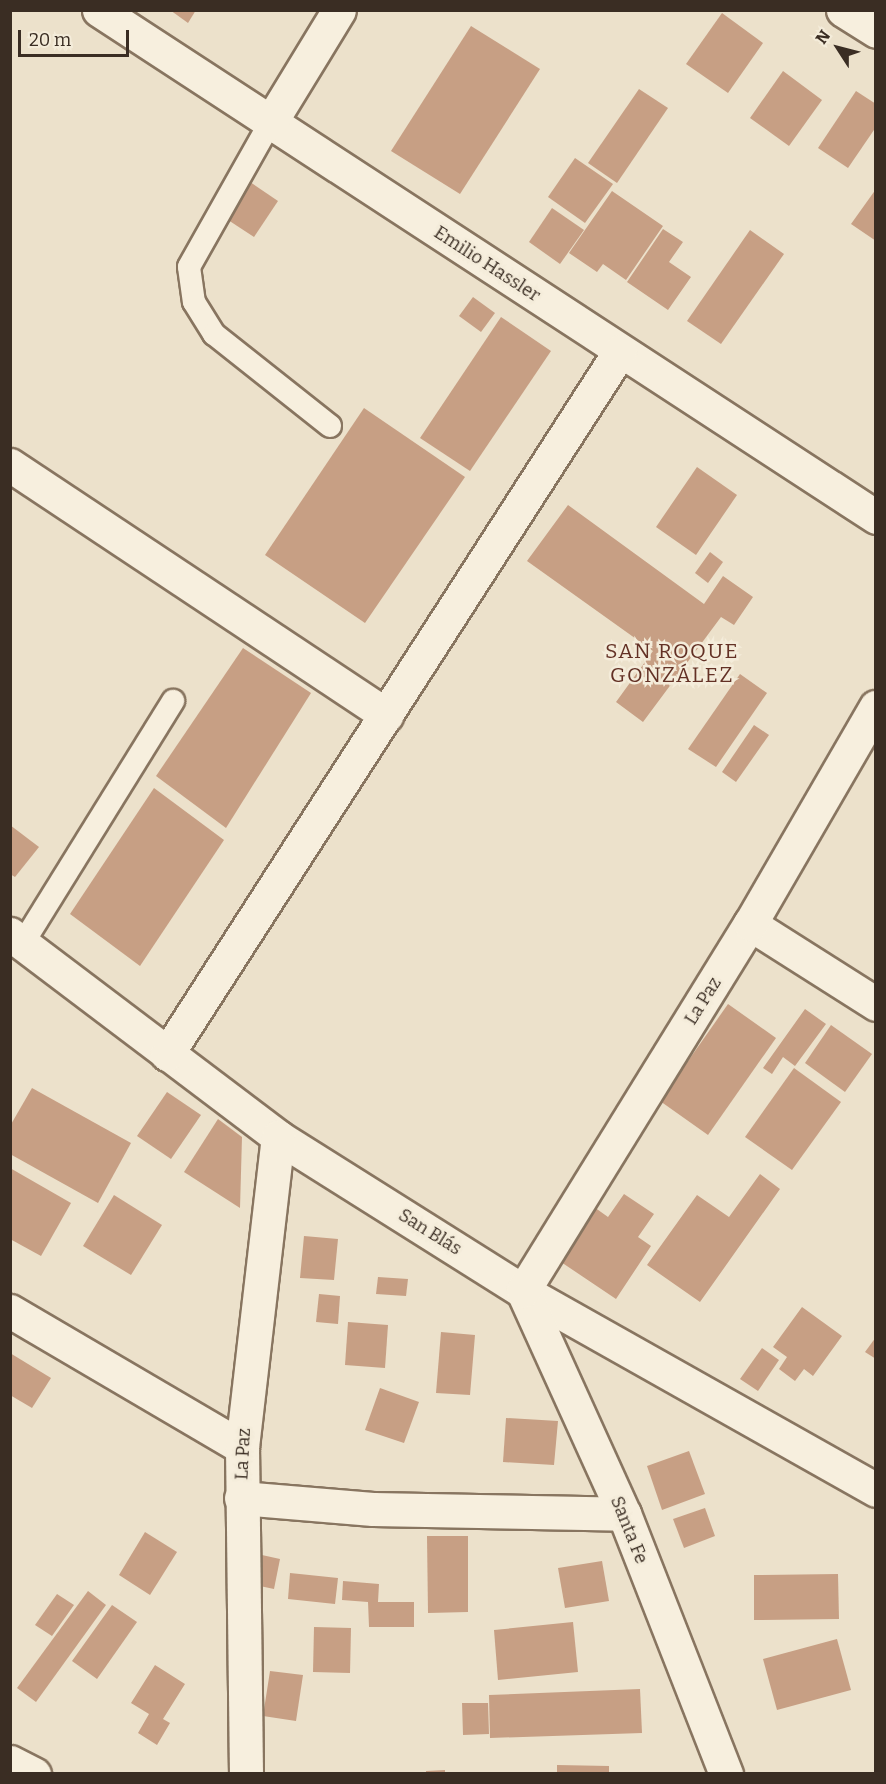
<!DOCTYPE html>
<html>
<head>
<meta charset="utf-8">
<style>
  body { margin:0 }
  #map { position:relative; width:886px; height:1784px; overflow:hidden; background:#ece1cb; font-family:Bitter,serif }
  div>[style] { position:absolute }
  .building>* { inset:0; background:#c79f84 }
  .roads { filter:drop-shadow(2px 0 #887560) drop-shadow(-2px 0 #887560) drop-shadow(0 2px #887560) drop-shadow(0 -2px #887560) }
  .lane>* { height:22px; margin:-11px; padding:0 11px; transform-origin:11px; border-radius:11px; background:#f7efde }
  .street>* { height:33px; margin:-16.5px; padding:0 16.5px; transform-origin:16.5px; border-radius:16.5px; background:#f7efde }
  span { translate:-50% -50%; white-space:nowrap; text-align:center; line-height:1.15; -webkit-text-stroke:5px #f4ecda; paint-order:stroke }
  .street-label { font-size:18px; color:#3a2d23 }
  .quarter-label { font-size:21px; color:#633125; letter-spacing:1.5px }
  .frame { position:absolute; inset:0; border:12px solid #3a2d23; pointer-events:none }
  .north { position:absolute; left:808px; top:18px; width:60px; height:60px; -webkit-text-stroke:4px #f4ecda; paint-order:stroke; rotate:306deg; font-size:16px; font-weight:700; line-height:24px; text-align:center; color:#3a2d23 }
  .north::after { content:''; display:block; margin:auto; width:21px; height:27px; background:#3a2d23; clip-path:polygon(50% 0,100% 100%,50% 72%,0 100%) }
  .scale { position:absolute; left:18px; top:30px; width:111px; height:27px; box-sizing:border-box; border:3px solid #3a2d23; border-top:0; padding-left:8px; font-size:18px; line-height:21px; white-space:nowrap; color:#3a2d23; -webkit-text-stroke:4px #f4ecda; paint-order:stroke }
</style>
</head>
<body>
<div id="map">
  <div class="building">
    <i style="clip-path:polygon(170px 10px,196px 10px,188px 23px)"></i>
    <i style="clip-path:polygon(722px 13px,763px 43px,728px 93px,686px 64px)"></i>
    <i style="clip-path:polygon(471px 26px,540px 69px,460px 194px,391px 151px)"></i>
    <i style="clip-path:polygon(783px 71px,822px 100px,789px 146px,750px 118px)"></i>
    <i style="clip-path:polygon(639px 89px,668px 108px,617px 183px,588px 163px)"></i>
    <i style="clip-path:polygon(856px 91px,876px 104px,876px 127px,848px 168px,818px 148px)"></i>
    <i style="clip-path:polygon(575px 158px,613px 184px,585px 223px,548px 197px)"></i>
    <i style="clip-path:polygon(250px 182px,278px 201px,254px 237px,225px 218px)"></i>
    <i style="clip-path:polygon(876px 189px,876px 241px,851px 224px)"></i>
    <i style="clip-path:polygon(612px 191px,663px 226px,626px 280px,603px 264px,597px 272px,569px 253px)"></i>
    <i style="clip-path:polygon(552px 208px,584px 230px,560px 264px,529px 242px)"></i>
    <i style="clip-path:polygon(663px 229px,683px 242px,669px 262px,691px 277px,668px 310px,627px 282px)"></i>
    <i style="clip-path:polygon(750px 230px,784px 254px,721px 344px,687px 321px)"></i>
    <i style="clip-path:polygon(473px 297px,495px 313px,481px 332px,459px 316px)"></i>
    <i style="clip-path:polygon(501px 317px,551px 351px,470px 471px,420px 438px)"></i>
    <i style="clip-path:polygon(364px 408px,465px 477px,365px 623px,265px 555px)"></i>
    <i style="clip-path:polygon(697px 467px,737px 495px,696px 555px,656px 527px)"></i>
    <i style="clip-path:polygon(568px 505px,704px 604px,723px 576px,753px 597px,734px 625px,721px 617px,643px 722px,616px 702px,653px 651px,527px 561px)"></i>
    <i style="clip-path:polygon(710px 552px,723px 562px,708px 583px,695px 573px)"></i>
    <i style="clip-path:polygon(243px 648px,311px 693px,226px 828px,156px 776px)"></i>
    <i style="clip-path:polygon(740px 674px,767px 693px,716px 767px,688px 749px)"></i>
    <i style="clip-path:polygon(754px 725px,769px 735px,736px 782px,722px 772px)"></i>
    <i style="clip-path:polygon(154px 788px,224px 840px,140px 966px,70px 914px)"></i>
    <i style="clip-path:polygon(10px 825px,39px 847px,15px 877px,10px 874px)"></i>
    <i style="clip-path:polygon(728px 1004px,776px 1038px,708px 1135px,660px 1101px)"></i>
    <i style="clip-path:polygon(805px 1009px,826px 1024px,795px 1066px,783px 1057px,772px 1074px,763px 1068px)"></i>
    <i style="clip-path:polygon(831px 1025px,872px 1054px,845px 1092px,805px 1063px)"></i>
    <i style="clip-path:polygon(794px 1068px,841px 1102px,792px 1170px,745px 1137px)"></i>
    <i style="clip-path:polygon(32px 1088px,131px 1143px,98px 1203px,10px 1154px,10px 1126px)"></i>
    <i style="clip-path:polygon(167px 1092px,201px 1115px,171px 1159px,137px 1136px)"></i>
    <i style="clip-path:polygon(218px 1119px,242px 1137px,240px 1208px,184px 1172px)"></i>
    <i style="clip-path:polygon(10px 1168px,71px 1203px,41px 1256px,10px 1239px)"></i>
    <i style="clip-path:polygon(760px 1174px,780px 1189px,700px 1302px,647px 1265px,697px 1195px,729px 1217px)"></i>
    <i style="clip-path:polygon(624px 1194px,654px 1214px,638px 1237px,651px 1246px,616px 1299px,558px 1260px,594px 1207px,608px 1217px)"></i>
    <i style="clip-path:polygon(114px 1195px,162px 1225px,131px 1275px,83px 1246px)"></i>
    <i style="clip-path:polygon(304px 1236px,338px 1239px,334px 1280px,300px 1278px)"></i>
    <i style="clip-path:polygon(378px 1277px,408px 1279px,406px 1296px,376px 1294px)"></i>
    <i style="clip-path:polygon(319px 1294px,340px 1296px,338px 1324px,316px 1322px)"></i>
    <i style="clip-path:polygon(802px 1307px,842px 1336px,813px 1376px,804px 1369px,795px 1381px,779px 1369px,787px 1357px,773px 1347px)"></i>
    <i style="clip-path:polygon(348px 1322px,388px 1325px,385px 1368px,345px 1365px)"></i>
    <i style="clip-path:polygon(441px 1332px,475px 1335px,470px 1395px,436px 1393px)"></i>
    <i style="clip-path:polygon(876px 1337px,876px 1359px,865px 1352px)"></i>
    <i style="clip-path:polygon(762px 1348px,779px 1360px,758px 1391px,740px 1379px)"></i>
    <i style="clip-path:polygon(10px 1353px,51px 1378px,32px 1408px,10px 1395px)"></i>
    <i style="clip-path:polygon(380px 1388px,419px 1402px,404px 1443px,365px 1430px)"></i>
    <i style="clip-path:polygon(506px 1418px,558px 1421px,554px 1465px,503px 1462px)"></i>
    <i style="clip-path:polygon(689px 1451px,705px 1494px,662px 1510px,647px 1466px)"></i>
    <i style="clip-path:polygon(705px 1508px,715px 1536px,684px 1548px,673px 1519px)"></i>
    <i style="clip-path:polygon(145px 1532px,177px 1552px,150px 1595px,119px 1575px)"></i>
    <i style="clip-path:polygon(427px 1536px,468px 1536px,468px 1612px,428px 1613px)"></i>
    <i style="clip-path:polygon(253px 1553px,280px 1559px,274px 1589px,246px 1583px)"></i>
    <i style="clip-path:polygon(602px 1561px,609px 1601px,565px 1608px,558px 1568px)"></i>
    <i style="clip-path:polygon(290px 1573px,338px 1578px,335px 1604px,288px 1599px)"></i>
    <i style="clip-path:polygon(838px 1574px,839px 1619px,754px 1620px,754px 1575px)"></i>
    <i style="clip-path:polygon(343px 1581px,379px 1584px,378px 1602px,414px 1602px,414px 1627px,369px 1627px,368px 1602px,342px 1600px)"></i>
    <i style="clip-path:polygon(88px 1591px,106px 1605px,36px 1702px,17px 1688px)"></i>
    <i style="clip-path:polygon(57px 1594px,74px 1605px,52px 1636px,35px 1625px)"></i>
    <i style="clip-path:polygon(112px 1605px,137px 1622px,97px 1679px,72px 1661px)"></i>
    <i style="clip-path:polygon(573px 1622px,578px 1672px,498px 1680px,494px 1630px)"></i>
    <i style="clip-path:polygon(314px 1627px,351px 1628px,350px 1673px,313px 1672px)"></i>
    <i style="clip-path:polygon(837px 1639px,851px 1690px,777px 1710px,763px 1659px)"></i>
    <i style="clip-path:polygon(155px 1665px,185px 1684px,163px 1719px,170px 1723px,157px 1745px,138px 1733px,149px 1714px,131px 1703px)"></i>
    <i style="clip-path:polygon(270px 1671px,303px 1675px,296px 1721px,263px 1716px)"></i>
    <i style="clip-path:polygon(640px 1689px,642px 1733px,490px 1738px,489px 1695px)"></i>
    <i style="clip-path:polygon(462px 1703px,488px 1703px,489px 1734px,463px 1735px)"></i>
    <i style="clip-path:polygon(557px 1765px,609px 1766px,609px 1774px,557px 1774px)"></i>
    <i style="clip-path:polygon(445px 1770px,445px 1774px,426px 1774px,426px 1771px)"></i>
  </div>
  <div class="roads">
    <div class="lane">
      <i style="left:270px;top:123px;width:165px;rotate:119.4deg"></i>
      <i style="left:189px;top:267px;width:35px;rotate:82deg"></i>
      <i style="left:194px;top:302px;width:38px;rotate:58deg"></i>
      <i style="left:214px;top:334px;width:148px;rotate:38.4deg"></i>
      <i style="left:23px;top:943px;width:285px;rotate:-58.2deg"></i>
    </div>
    <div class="street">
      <i style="left:99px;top:10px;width:928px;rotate:33.12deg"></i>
      <i style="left:843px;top:10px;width:39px;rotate:32deg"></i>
      <i style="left:270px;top:123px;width:132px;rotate:-58.6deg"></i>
      <i style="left:10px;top:465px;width:452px;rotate:33.6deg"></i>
      <i style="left:750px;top:924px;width:149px;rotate:32.4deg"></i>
      <i style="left:10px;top:934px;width:336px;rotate:37.1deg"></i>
      <i style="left:278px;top:1137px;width:289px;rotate:32.2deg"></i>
      <i style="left:523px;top:1291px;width:405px;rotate:29.4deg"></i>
      <i style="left:167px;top:1054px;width:836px;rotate:-57.2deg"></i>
      <i style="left:10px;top:1311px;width:269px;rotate:30.4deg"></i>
      <i style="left:241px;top:1498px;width:132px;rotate:4.8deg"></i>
      <i style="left:373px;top:1509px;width:251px;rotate:1.1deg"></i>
      <i style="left:10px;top:1762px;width:27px;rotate:27deg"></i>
      <i style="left:246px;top:1774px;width:327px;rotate:-90.7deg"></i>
      <i style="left:242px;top:1447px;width:312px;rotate:-83.4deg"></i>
      <i style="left:726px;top:1774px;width:279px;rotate:-111.4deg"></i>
      <i style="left:624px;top:1514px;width:245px;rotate:-114.4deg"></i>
      <i style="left:523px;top:1291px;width:432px;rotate:-58.3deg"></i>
      <i style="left:750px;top:924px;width:251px;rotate:-59.9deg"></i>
    </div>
  </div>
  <div class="street-label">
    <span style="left:487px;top:264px;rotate:33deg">Emilio Hassler</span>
    <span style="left:703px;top:1001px;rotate:-58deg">La Paz</span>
    <span style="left:430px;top:1232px;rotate:32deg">San Blás</span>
    <span style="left:243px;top:1454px;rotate:-87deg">La Paz</span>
    <span style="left:629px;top:1530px;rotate:68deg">Santa Fe</span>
  </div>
  <div class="quarter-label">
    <span style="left:672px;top:663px">SAN ROQUE<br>GONZÁLEZ</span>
  </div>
  <div class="frame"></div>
  <div class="north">N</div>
  <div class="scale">20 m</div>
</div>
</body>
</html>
